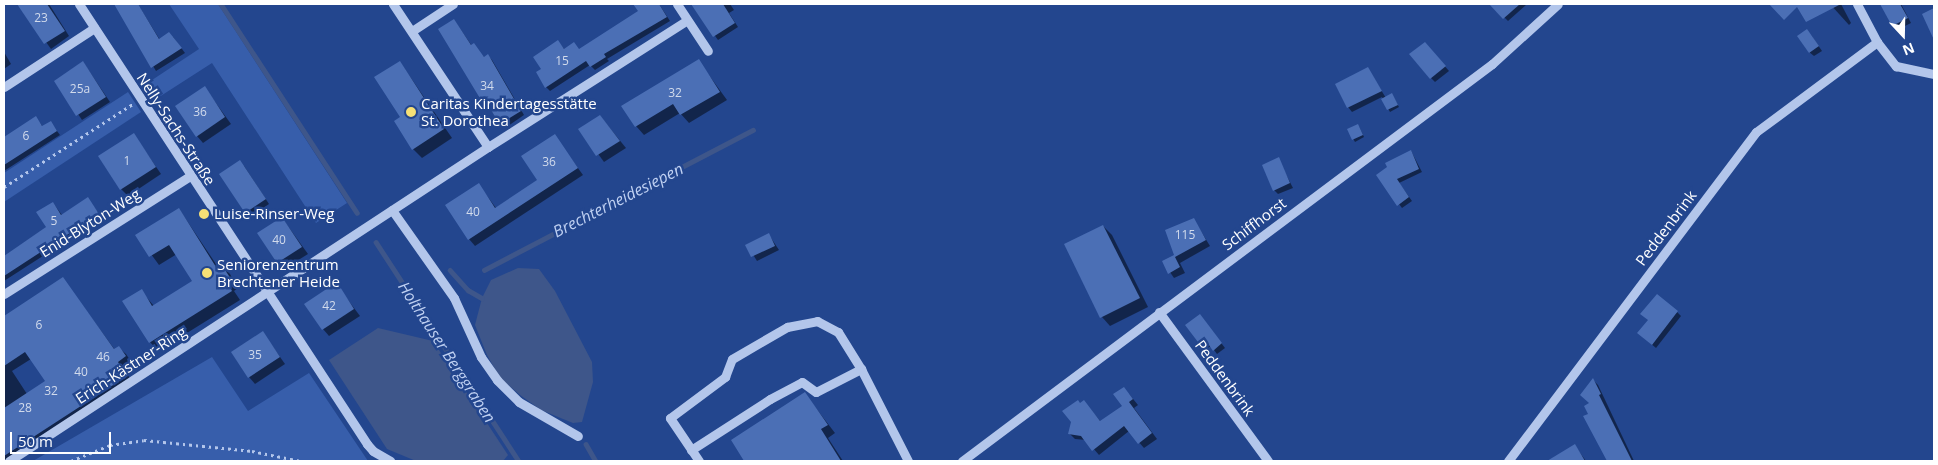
<!DOCTYPE html>
<html>
<head>
<meta charset="utf-8">
<style>
  body { margin:0 }
  #map { position:relative; width:1938px; height:465px; overflow:hidden; background:#23468e; font-family:"Open Sans",sans-serif }
  div>[style] { position:absolute }
  .green>* { inset:0; background:#375eab }
  .water>* { inset:0; background:#3e568a }
  .shadow>* { inset:0; background:#0007 }
  .stream>* { height:4.5px; margin:-2.25px; padding:0 2.25px; transform-origin:2.25px; border-radius:2.25px; background:#3e568a }
  .building>* { inset:0; background:#4b6fb5 }
  .path>* { height:2.5px; margin-top:-1.25px; transform-origin:0; background:repeating-linear-gradient(90deg,#b3c6eb 0 2.5px,transparent 0 6.5px) }
  .minor>* { height:9px; margin:-4.5px; padding:0 4.5px; transform-origin:4.5px; border-radius:4.5px; background:#b3c6eb }
  .dots>* { width:14px; height:14px; translate:-50% -50%; box-sizing:border-box; border:2px solid #23468e; border-radius:50% }
  span { translate:-50% -50%; white-space:nowrap; text-align:center; line-height:1.15; -webkit-text-stroke:5px #23468e; paint-order:stroke }
  .number-label { font-size:12px; color:#d2dbec }
  .number-label span { -webkit-text-stroke-width:0 }
  .poi-label { font-size:15px; color:#fff }
  .left { translate:0 -50%; text-align:left }
  .street-label { font-size:15px; color:#fff }
  .water-label { font-size:16px; color:#bfd0f2; font-style:italic }
  .frame { position:absolute; inset:0; border:5px solid #fff; pointer-events:none }
  .north { position:absolute; left:1878px; top:10px; width:50px; height:50px; -webkit-text-stroke:4px #23468e; paint-order:stroke; rotate:159deg; font-size:14px; font-weight:700; line-height:20px; text-align:center; color:#fff }
  .north::after { content:''; display:block; margin:auto; width:18px; height:22px; background:#fff; clip-path:polygon(50% 0,100% 100%,50% 72%,0 100%) }
  .scale { position:absolute; left:10px; top:432px; width:101px; height:22px; box-sizing:border-box; border:2px solid #fff; border-top:0; padding-left:6px; font-size:15px; line-height:18px; white-space:nowrap; color:#fff; -webkit-text-stroke:4px #23468e; paint-order:stroke }
</style>
</head>
<body>
<div id="map">
  <div class="green">
    <i style="clip-path:polygon(169px 4px,218px 4px,347px 203px,316px 223px,212px 63px,156px 99px,146px 84px,199px 49px)"></i>
    <i style="clip-path:polygon(128px 92px,141px 112px,4px 202px,4px 173px)"></i>
    <i style="clip-path:polygon(212px 357px,248px 411px,309px 373px,368px 461px,33px 461px)"></i>
  </div>
  <div class="water">
    <i style="clip-path:polygon(518px 268px,539px 269px,555px 291px,592px 362px,593px 382px,582px 422px,573px 423px,541px 410px,520px 395px,500px 378px,487px 355px,475px 325px,482px 298px,491px 280px)"></i>
    <i style="clip-path:polygon(378px 328px,433px 341px,508px 455px,503px 461px,416px 461px,387px 449px,329px 360px)"></i>
  </div>
  <div class="shadow">
    <i style="clip-path:polygon(19px 4px,49px 4px,69px 36px,51px 49px)"></i>
    <i style="clip-path:polygon(112px 4px,131px 4px,135px 11px,140px 8px,160px 40px,173px 37px,185px 53px,156px 71px,117px 6px)"></i>
    <i style="clip-path:polygon(635px 4px,659px 4px,670px 21px,607px 59px,609px 61px,595px 70px,590px 65px,550px 91px,546px 87px,542px 70px,558px 42px,565px 50px,579px 50px,640px 11px)"></i>
    <i style="clip-path:polygon(692px 4px,730px 4px,734px 10px,729px 13px,738px 27px,718px 40px)"></i>
    <i style="clip-path:polygon(1491px 4px,1527px 4px,1508px 21px)"></i>
    <i style="clip-path:polygon(1830px 4px,1841px 4px,1851px 23px,1849px 25px)"></i>
    <i style="clip-path:polygon(1883px 4px,1901px 4px,1911px 23px,1897px 30px)"></i>
    <i style="clip-path:polygon(454px 20px,472px 46px,485px 58px,488px 56px,492px 60px,524px 115px,505px 128px,482px 99px)"></i>
    <i style="clip-path:polygon(1811px 35px,1822px 51px,1814px 56px,1809px 52px)"></i>
    <i style="clip-path:polygon(1429px 48px,1449px 71px,1435px 82px,1431px 78px)"></i>
    <i style="clip-path:polygon(4px 52px,11px 64px,4px 69px)"></i>
    <i style="clip-path:polygon(698px 60px,727px 100px,689px 123px,680px 113px,644px 135px,636px 126px)"></i>
    <i style="clip-path:polygon(83px 62px,110px 102px,82px 120px,56px 81px)"></i>
    <i style="clip-path:polygon(400px 62px,452px 138px,422px 158px,413px 149px)"></i>
    <i style="clip-path:polygon(1368px 69px,1386px 98px,1392px 95px,1399px 107px,1390px 112px,1382px 97px,1352px 112px,1348px 107px)"></i>
    <i style="clip-path:polygon(205px 88px,231px 124px,203px 143px,197px 136px)"></i>
    <i style="clip-path:polygon(600px 116px,626px 148px,604px 162px,580px 129px)"></i>
    <i style="clip-path:polygon(36px 118px,43px 127px,51px 123px,60px 135px,4px 171px,4px 139px)"></i>
    <i style="clip-path:polygon(1359px 127px,1364px 137px,1355px 142px,1348px 130px)"></i>
    <i style="clip-path:polygon(134px 135px,161px 174px,128px 196px,121px 189px)"></i>
    <i style="clip-path:polygon(554px 135px,583px 175px,475px 246px,469px 239px,479px 185px,496px 208px,538px 181px)"></i>
    <i style="clip-path:polygon(1411px 151px,1422px 172px,1399px 183px,1412px 201px,1402px 208px,1378px 176px)"></i>
    <i style="clip-path:polygon(1278px 159px,1293px 188px,1278px 194px,1274px 190px)"></i>
    <i style="clip-path:polygon(244px 166px,269px 204px,251px 216px,246px 212px)"></i>
    <i style="clip-path:polygon(88px 199px,102px 218px,4px 281px,4px 257px,47px 227px,53px 203px,62px 215px)"></i>
    <i style="clip-path:polygon(179px 209px,218px 267px,221px 265px,230px 274px,238px 288px,234px 291px,240px 300px,158px 351px,150px 342px,141px 291px,154px 306px,194px 282px,177px 254px,159px 265px,137px 235px)"></i>
    <i style="clip-path:polygon(282px 218px,308px 254px,284px 269px,259px 233px)"></i>
    <i style="clip-path:polygon(1194px 220px,1210px 246px,1180px 263px,1185px 273px,1174px 278px,1163px 262px,1175px 256px)"></i>
    <i style="clip-path:polygon(1103px 226px,1112px 235px,1148px 307px,1110px 326px,1102px 317px)"></i>
    <i style="clip-path:polygon(769px 235px,779px 250px,757px 261px,747px 245px)"></i>
    <i style="clip-path:polygon(evenodd,63px 279px,115px 350px,119px 348px,126px 354px,132px 363px,124px 369px,133px 383px,13px 461px,4px 461px,4px 318px,63px 279px,31px 359px,47px 382px,27px 394px,12px 371px,31px 359px)"></i>
    <i style="clip-path:polygon(336px 284px,360px 316px,329px 336px,323px 329px)"></i>
    <i style="clip-path:polygon(1677px 312px,1681px 316px,1656px 348px,1643px 337px)"></i>
    <i style="clip-path:polygon(1200px 315px,1225px 348px,1217px 354px,1211px 346px,1206px 349px,1187px 325px)"></i>
    <i style="clip-path:polygon(263px 333px,285px 364px,255px 384px,249px 377px)"></i>
    <i style="clip-path:polygon(1593px 380px,1598px 385px,1634px 461px,1607px 460px,1589px 415px)"></i>
    <i style="clip-path:polygon(805px 394px,835px 433px,828px 438px,843px 461px,746px 461px,733px 440px)"></i>
    <i style="clip-path:polygon(1129px 394px,1138px 405px,1134px 408px,1157px 439px,1144px 448px,1129px 431px,1099px 455px,1086px 440px,1075px 439px,1070px 434px,1084px 402px,1101px 422px,1124px 406px)"></i>
    <i style="clip-path:polygon(1575px 446px,1586px 461px,1549px 461px)"></i>
  </div>
  <div class="stream">
    <i style="left:221px;top:4px;width:249px;rotate:56.9deg"></i>
    <i style="left:376px;top:242px;width:262px;rotate:56.9deg"></i>
    <i style="left:450px;top:270px;width:27px;rotate:48deg"></i>
    <i style="left:468px;top:290px;width:16px;rotate:30deg"></i>
    <i style="left:484px;top:270px;width:303px;rotate:-27.5deg"></i>
    <i style="left:586px;top:444px;width:20px;rotate:60deg"></i>
  </div>
  <div class="building">
    <i style="clip-path:polygon(17px 4px,47px 4px,65px 31px,44px 44px)"></i>
    <i style="clip-path:polygon(114px 4px,138px 4px,159px 39px,169px 32px,182px 48px,151px 68px)"></i>
    <i style="clip-path:polygon(633px 4px,659px 4px,667px 17px,604px 54px,606px 57px,590px 67px,586px 61px,545px 88px,536px 72px,541px 69px,533px 57px,558px 40px,564px 49px,574px 42px,579px 49px,638px 11px)"></i>
    <i style="clip-path:polygon(691px 4px,723px 4px,735px 23px,713px 37px)"></i>
    <i style="clip-path:polygon(1489px 4px,1520px 4px,1503px 19px)"></i>
    <i style="clip-path:polygon(1769px 4px,1841px 4px,1806px 22px,1797px 7px,1784px 20px)"></i>
    <i style="clip-path:polygon(1880px 4px,1900px 4px,1908px 18px,1892px 26px)"></i>
    <i style="clip-path:polygon(1934px 8px,1934px 40px,1922px 14px)"></i>
    <i style="clip-path:polygon(454px 19px,471px 45px,474px 43px,484px 57px,488px 54px,521px 111px,500px 124px,483px 98px,481px 100px,438px 29px)"></i>
    <i style="clip-path:polygon(1807px 29px,1819px 46px,1809px 53px,1797px 36px)"></i>
    <i style="clip-path:polygon(1425px 42px,1446px 66px,1430px 79px,1409px 54px)"></i>
    <i style="clip-path:polygon(699px 59px,720px 92px,680px 115px,673px 104px,635px 127px,621px 106px)"></i>
    <i style="clip-path:polygon(83px 61px,106px 97px,76px 116px,54px 81px)"></i>
    <i style="clip-path:polygon(400px 61px,444px 129px,412px 150px,394px 121px,400px 117px,374px 77px)"></i>
    <i style="clip-path:polygon(1368px 67px,1382px 91px,1347px 108px,1335px 84px)"></i>
    <i style="clip-path:polygon(205px 86px,225px 117px,196px 137px,175px 106px)"></i>
    <i style="clip-path:polygon(1392px 93px,1398px 105px,1387px 110px,1381px 99px)"></i>
    <i style="clip-path:polygon(600px 115px,620px 141px,596px 156px,578px 129px)"></i>
    <i style="clip-path:polygon(36px 116px,42px 126px,51px 121px,57px 131px,4px 165px,4px 137px)"></i>
    <i style="clip-path:polygon(1358px 124px,1363px 135px,1352px 140px,1347px 129px)"></i>
    <i style="clip-path:polygon(134px 133px,156px 167px,120px 190px,98px 156px)"></i>
    <i style="clip-path:polygon(555px 134px,578px 168px,468px 240px,445px 205px,479px 183px,495px 208px,537px 180px,521px 156px)"></i>
    <i style="clip-path:polygon(1411px 150px,1419px 169px,1397px 179px,1409px 197px,1397px 206px,1376px 175px,1387px 167px,1385px 163px)"></i>
    <i style="clip-path:polygon(1279px 157px,1290px 183px,1273px 191px,1262px 165px)"></i>
    <i style="clip-path:polygon(240px 160px,266px 199px,245px 213px,219px 174px)"></i>
    <i style="clip-path:polygon(88px 197px,99px 214px,4px 276px,4px 256px,46px 227px,36px 212px,53px 202px,61px 215px)"></i>
    <i style="clip-path:polygon(179px 208px,216px 267px,221px 264px,231px 279px,227px 282px,232px 291px,149px 343px,122px 301px,142px 289px,152px 306px,192px 281px,169px 245px,149px 257px,135px 235px)"></i>
    <i style="clip-path:polygon(282px 217px,302px 247px,277px 263px,257px 233px)"></i>
    <i style="clip-path:polygon(1194px 218px,1206px 240px,1175px 257px,1180px 267px,1168px 274px,1162px 261px,1174px 255px,1165px 230px)"></i>
    <i style="clip-path:polygon(1103px 225px,1140px 298px,1100px 318px,1064px 244px)"></i>
    <i style="clip-path:polygon(769px 233px,775px 246px,751px 257px,745px 245px)"></i>
    <i style="clip-path:polygon(63px 277px,114px 349px,119px 346px,126px 356px,118px 362px,127px 376px,4px 456px,4px 408px,45px 381px,25px 352px,4px 366px,4px 316px)"></i>
    <i style="clip-path:polygon(337px 282px,354px 309px,322px 330px,304px 304px)"></i>
    <i style="clip-path:polygon(1657px 294px,1678px 311px,1652px 345px,1637px 333px,1648px 320px,1640px 314px)"></i>
    <i style="clip-path:polygon(1200px 314px,1222px 343px,1213px 351px,1207px 342px,1201px 346px,1185px 325px)"></i>
    <i style="clip-path:polygon(263px 331px,280px 357px,248px 378px,231px 352px)"></i>
    <i style="clip-path:polygon(1593px 378px,1601px 394px,1599px 395px,1632px 461px,1607px 461px,1583px 416px,1588px 414px,1584px 406px,1589px 403px,1580px 395px)"></i>
    <i style="clip-path:polygon(1124px 387px,1133px 399px,1129px 402px,1152px 433px,1138px 444px,1124px 426px,1092px 451px,1081px 436px,1068px 434px,1071px 422px,1062px 411px,1078px 400px,1080px 403px,1084px 400px,1100px 421px,1122px 406px,1113px 394px)"></i>
    <i style="clip-path:polygon(805px 392px,828px 425px,821px 429px,841px 461px,744px 461px,731px 440px)"></i>
    <i style="clip-path:polygon(1575px 444px,1585px 461px,1547px 461px)"></i>
  </div>
  <div class="path">
    <i style="left:4px;top:187px;width:153px;rotate:-32.8deg"></i>
    <i style="left:71px;top:461px;width:42px;rotate:-22.3deg"></i>
    <i style="left:110px;top:445px;width:34px;rotate:-8deg"></i>
    <i style="left:144px;top:440px;width:109px;rotate:5.8deg"></i>
    <i style="left:252px;top:451px;width:50px;rotate:11.5deg"></i>
  </div>
  <div class="minor">
    <i style="left:79px;top:4px;width:526px;rotate:56.79deg"></i>
    <i style="left:367px;top:444px;width:9px;rotate:49deg"></i>
    <i style="left:373px;top:451px;width:20px;rotate:30deg"></i>
    <i style="left:677px;top:4px;width:56px;rotate:56.6deg"></i>
    <i style="left:1857px;top:4px;width:43px;rotate:62.2deg"></i>
    <i style="left:1877px;top:42px;width:31px;rotate:52deg"></i>
    <i style="left:1896px;top:66px;width:39px;rotate:12deg"></i>
    <i style="left:412px;top:31px;width:49px;rotate:-33.4deg"></i>
    <i style="left:4px;top:87px;width:108px;rotate:-33.2deg"></i>
    <i style="left:488px;top:147px;width:236px;rotate:-32.5deg"></i>
    <i style="left:392px;top:210px;width:108px;rotate:54.8deg"></i>
    <i style="left:454px;top:298px;width:65px;rotate:65.4deg"></i>
    <i style="left:481px;top:357px;width:28px;rotate:55deg"></i>
    <i style="left:497px;top:380px;width:31px;rotate:45deg"></i>
    <i style="left:519px;top:402px;width:68px;rotate:30deg"></i>
    <i style="left:4px;top:294px;width:220px;rotate:-32.4deg"></i>
    <i style="left:1159px;top:312px;width:185px;rotate:53.8deg"></i>
    <i style="left:691px;top:450px;width:94px;rotate:-32.8deg"></i>
    <i style="left:770px;top:399px;width:36px;rotate:-28deg"></i>
    <i style="left:802px;top:382px;width:17px;rotate:36deg"></i>
    <i style="left:816px;top:392px;width:51px;rotate:-27.1deg"></i>
    <i style="left:861px;top:369px;width:103px;rotate:62.9deg"></i>
    <i style="left:9px;top:461px;width:573px;rotate:-33.25deg"></i>
    <i style="left:488px;top:147px;width:172px;rotate:-123.6deg"></i>
    <i style="left:699px;top:461px;width:52px;rotate:-124deg"></i>
    <i style="left:670px;top:418px;width:69px;rotate:-36.7deg"></i>
    <i style="left:725px;top:377px;width:19px;rotate:-69deg"></i>
    <i style="left:732px;top:359px;width:64px;rotate:-30.2deg"></i>
    <i style="left:787px;top:327px;width:31px;rotate:-11deg"></i>
    <i style="left:817px;top:321px;width:24px;rotate:28deg"></i>
    <i style="left:838px;top:332px;width:44px;rotate:58.1deg"></i>
    <i style="left:962px;top:461px;width:662px;rotate:-36.84deg"></i>
    <i style="left:1492px;top:64px;width:89px;rotate:-42.3deg"></i>
    <i style="left:1508px;top:461px;width:412px;rotate:-53deg"></i>
    <i style="left:1756px;top:132px;width:151px;rotate:-36.6deg"></i>
  </div>
  <div class="dots">
    <i style="left:411px;top:112px;background:#f6e076"></i>
    <i style="left:204px;top:214px;background:#f6e076"></i>
    <i style="left:207px;top:273px;background:#f6e076"></i>
  </div>
  <div class="number-label">
    <span style="left:41px;top:18px">23</span>
    <span style="left:562px;top:61px">15</span>
    <span style="left:487px;top:86px">34</span>
    <span style="left:80px;top:89px">25a</span>
    <span style="left:675px;top:93px">32</span>
    <span style="left:200px;top:112px">36</span>
    <span style="left:26px;top:136px">6</span>
    <span style="left:127px;top:161px">1</span>
    <span style="left:549px;top:162px">36</span>
    <span style="left:473px;top:212px">40</span>
    <span style="left:54px;top:221px">5</span>
    <span style="left:1185px;top:235px">115</span>
    <span style="left:279px;top:240px">40</span>
    <span style="left:329px;top:306px">42</span>
    <span style="left:39px;top:325px">6</span>
    <span style="left:255px;top:355px">35</span>
    <span style="left:103px;top:357px">46</span>
    <span style="left:81px;top:372px">40</span>
    <span style="left:51px;top:391px">32</span>
    <span style="left:25px;top:408px">28</span>
  </div>
  <div class="poi-label">
    <span class="left" style="left:421px;top:112px">Caritas Kindertagesstätte<br>St. Dorothea</span>
    <span class="left" style="left:214px;top:214px">Luise-Rinser-Weg</span>
    <span class="left" style="left:217px;top:273px">Seniorenzentrum<br>Brechtener Heide</span>
  </div>
  <div class="street-label">
    <span style="left:176px;top:129px;rotate:57deg">Nelly-Sachs-Straße</span>
    <span style="left:90px;top:223px;rotate:-32deg">Enid-Blyton-Weg</span>
    <span style="left:1254px;top:224px;rotate:-37deg">Schiffhorst</span>
    <span style="left:1666px;top:228px;rotate:-53deg">Peddenbrink</span>
    <span style="left:131px;top:365px;rotate:-33deg">Erich-Kästner-Ring</span>
    <span style="left:1225px;top:378px;rotate:54deg">Peddenbrink</span>
  </div>
  <div class="water-label">
    <span style="left:618px;top:200px;rotate:-27deg">Brechterheidesiepen</span>
    <span style="left:447px;top:352px;rotate:57deg">Holthauser Berggraben</span>
  </div>
  <div class="frame"></div>
  <div class="north">N</div>
  <div class="scale">50 m</div>
</div>
</body>
</html>
